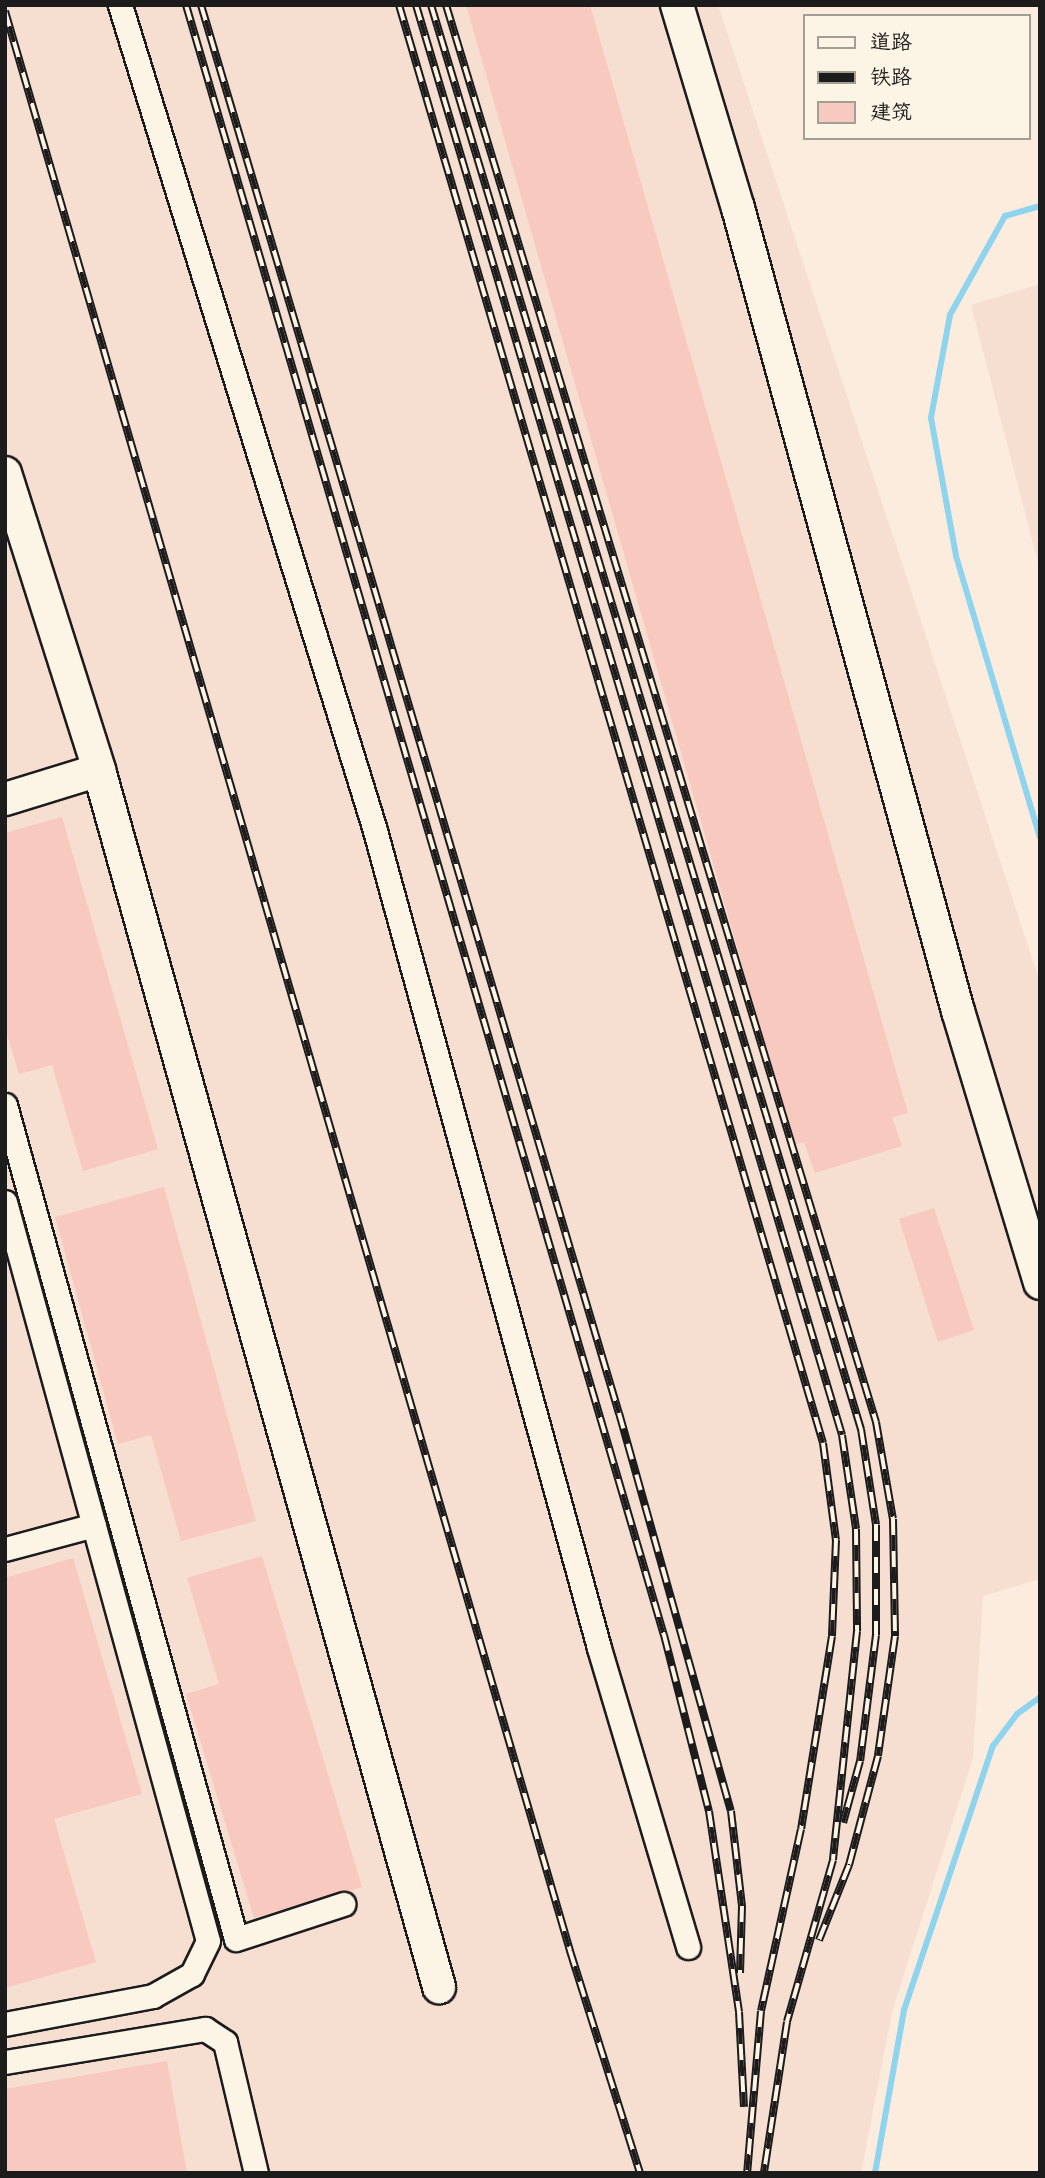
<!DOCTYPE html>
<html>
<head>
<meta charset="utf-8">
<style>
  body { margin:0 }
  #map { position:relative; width:1045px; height:2178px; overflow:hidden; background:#fbecdd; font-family:"Gochi Hand","LXGW WenKai TC",sans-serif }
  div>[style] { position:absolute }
  .built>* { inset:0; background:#f6ded0 }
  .stream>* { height:6px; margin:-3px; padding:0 3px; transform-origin:3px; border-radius:3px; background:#8ed4ef }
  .building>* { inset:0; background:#f8c9bf }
  .roads { filter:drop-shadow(2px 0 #1c1c1c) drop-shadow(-2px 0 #1c1c1c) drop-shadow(0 2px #1c1c1c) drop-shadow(0 -2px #1c1c1c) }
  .street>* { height:23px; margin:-11.5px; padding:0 11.5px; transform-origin:11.5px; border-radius:11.5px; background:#fcf5e5 }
  .secondary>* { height:32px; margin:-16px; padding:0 16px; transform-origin:16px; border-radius:16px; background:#fcf5e5 }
  .rail>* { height:8px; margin-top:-4px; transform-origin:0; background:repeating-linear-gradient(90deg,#fcf5e5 0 16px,#1c1c1c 0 32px); box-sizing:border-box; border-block:2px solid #1c1c1c }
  span { translate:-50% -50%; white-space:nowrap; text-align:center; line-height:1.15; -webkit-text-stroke:7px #fcf5e5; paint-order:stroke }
  .frame { position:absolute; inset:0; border:7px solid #1c1c1c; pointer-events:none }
  .legend { position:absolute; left:803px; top:14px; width:228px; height:126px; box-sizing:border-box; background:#fcf5e5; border:2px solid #a29e95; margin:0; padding:9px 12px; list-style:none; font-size:21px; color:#1c1c1c }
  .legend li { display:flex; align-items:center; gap:14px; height:35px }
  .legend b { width:35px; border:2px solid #a29e95 }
</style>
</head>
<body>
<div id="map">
  <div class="built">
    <i style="clip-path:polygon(5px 5px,718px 5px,1040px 982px,1040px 1579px,983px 1596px,973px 1758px,892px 2012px,861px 2173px,5px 2173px)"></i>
    <i style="clip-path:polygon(1040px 284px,1040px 570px,971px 305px)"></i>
  </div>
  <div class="stream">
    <i style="left:1040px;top:206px;width:36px;rotate:164deg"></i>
    <i style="left:1005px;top:216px;width:113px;rotate:119.1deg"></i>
    <i style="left:950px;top:315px;width:105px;rotate:100.5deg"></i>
    <i style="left:931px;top:418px;width:140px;rotate:79.7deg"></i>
    <i style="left:956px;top:556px;width:293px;rotate:73.4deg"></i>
    <i style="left:875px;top:2173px;width:166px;rotate:-79.9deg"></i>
    <i style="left:904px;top:2010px;width:279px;rotate:-71.4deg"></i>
    <i style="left:993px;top:1746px;width:40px;rotate:-53deg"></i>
    <i style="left:1017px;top:1714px;width:29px;rotate:-36deg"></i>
  </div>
  <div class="building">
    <i style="clip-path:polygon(466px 5px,590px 5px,908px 1113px,892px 1117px,902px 1146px,815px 1173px,804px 1142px,794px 1145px)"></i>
    <i style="clip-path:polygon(62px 817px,158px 1149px,83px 1171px,52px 1065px,19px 1074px,5px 1028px,5px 833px)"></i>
    <i style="clip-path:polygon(164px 1187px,256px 1521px,181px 1541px,151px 1435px,118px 1444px,55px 1217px)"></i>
    <i style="clip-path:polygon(934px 1208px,974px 1330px,938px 1342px,899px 1219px)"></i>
    <i style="clip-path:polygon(262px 1556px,362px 1887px,254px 1918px,186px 1694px,219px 1684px,187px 1578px)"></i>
    <i style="clip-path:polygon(73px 1558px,142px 1794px,54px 1819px,96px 1962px,5px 1988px,5px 1578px)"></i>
    <i style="clip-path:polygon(167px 2061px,187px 2173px,5px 2173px,5px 2089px)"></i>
  </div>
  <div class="roads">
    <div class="street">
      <i style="left:120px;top:5px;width:860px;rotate:72.83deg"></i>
      <i style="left:374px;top:827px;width:851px;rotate:74.67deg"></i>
      <i style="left:599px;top:1648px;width:312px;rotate:73.4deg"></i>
      <i style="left:5px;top:1105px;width:865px;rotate:74.52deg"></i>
      <i style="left:236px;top:1939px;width:113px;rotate:-18.1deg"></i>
      <i style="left:5px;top:1202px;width:766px;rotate:74.64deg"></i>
      <i style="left:208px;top:1941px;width:37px;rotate:116deg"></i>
      <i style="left:192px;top:1974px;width:45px;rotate:150.6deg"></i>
      <i style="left:153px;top:1996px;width:151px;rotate:169.3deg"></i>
      <i style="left:5px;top:1549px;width:92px;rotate:-15.1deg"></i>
      <i style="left:5px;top:2062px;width:203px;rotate:-9.4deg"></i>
      <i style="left:205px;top:2029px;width:24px;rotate:33deg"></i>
      <i style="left:225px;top:2042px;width:135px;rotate:76.7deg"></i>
    </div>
    <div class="secondary">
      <i style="left:677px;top:5px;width:212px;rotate:73.3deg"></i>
      <i style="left:738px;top:208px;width:833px;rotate:74.68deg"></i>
      <i style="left:958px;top:1011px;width:284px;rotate:73.2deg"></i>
      <i style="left:5px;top:473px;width:312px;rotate:72.4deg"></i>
      <i style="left:99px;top:770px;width:1264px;rotate:74.39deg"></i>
      <i style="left:5px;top:799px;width:98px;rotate:-17.1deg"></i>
    </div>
  </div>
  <div class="rail">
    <i style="left:186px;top:5px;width:1699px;rotate:73.66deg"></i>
    <i style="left:664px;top:1635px;width:182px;rotate:75.7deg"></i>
    <i style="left:709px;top:1811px;width:203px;rotate:81.5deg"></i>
    <i style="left:739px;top:2012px;width:95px;rotate:87deg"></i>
    <i style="left:201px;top:5px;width:1469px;rotate:73.47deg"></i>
    <i style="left:619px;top:1413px;width:413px;rotate:74.3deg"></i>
    <i style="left:731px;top:1811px;width:96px;rotate:83.4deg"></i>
    <i style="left:742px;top:1906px;width:67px;rotate:91.7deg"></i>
    <i style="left:399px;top:5px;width:1499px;rotate:73.57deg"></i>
    <i style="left:823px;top:1443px;width:98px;rotate:82.4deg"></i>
    <i style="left:836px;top:1540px;width:96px;rotate:92.4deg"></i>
    <i style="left:832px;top:1636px;width:195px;rotate:99.1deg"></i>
    <i style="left:801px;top:1829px;width:186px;rotate:102.4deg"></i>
    <i style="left:761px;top:2011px;width:163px;rotate:94.9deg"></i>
    <i style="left:416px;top:5px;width:1492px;rotate:73.41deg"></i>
    <i style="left:842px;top:1435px;width:95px;rotate:81.5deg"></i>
    <i style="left:856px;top:1529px;width:102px;rotate:89.4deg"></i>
    <i style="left:857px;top:1631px;width:230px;rotate:96deg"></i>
    <i style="left:833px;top:1860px;width:168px;rotate:105.9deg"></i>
    <i style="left:787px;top:2022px;width:153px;rotate:98.7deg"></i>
    <i style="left:431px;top:5px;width:1488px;rotate:73.2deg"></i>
    <i style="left:861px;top:1429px;width:97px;rotate:81.1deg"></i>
    <i style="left:876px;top:1525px;width:110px;rotate:90deg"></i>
    <i style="left:876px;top:1635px;width:127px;rotate:97.2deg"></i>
    <i style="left:860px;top:1761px;width:64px;rotate:105.3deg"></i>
    <i style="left:446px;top:5px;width:1481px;rotate:73.12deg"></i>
    <i style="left:876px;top:1422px;width:98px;rotate:80.1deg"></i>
    <i style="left:893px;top:1519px;width:117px;rotate:89deg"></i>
    <i style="left:895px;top:1636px;width:121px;rotate:98.1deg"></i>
    <i style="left:878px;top:1756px;width:113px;rotate:104.9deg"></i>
    <i style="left:849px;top:1865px;width:81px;rotate:111.8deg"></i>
    <i style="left:5px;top:11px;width:2021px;rotate:73.76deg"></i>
    <i style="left:570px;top:1951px;width:233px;rotate:72.5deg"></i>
  </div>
  <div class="frame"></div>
  <ul class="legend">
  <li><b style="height:9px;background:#fcf5e5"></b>道路</li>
  <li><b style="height:9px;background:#1c1c1c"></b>铁路</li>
  <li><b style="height:19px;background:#f8c9bf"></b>建筑</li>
  </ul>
</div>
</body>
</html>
